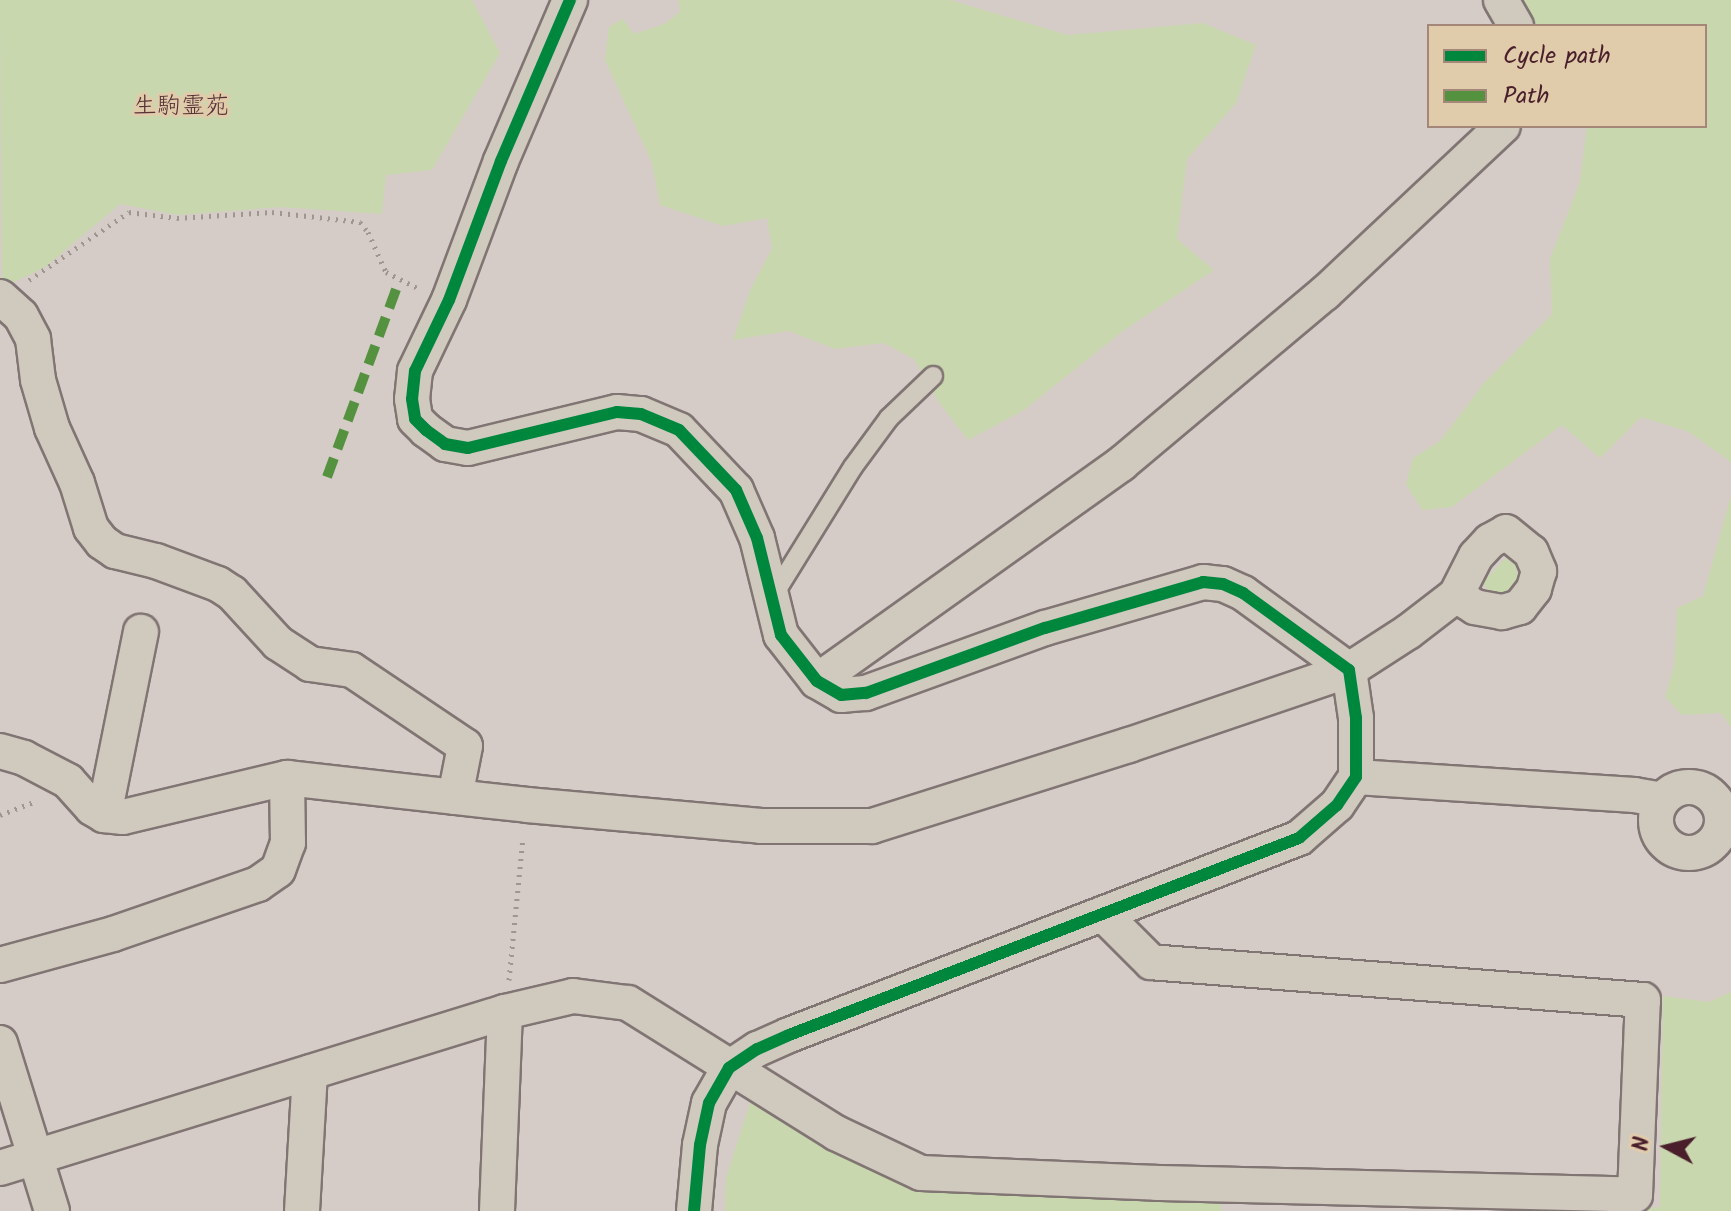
<!DOCTYPE html>
<html>
<head>
<meta charset="utf-8">
<style>
  body { margin:0 }
  #map { position:relative; width:1731px; height:1211px; overflow:hidden; background:#d6ccc7; font-family:Kalam,"Klee One",sans-serif }
  div>[style] { position:absolute }
  .green>* { inset:0; background:#c8d7ae }
  .path>* { height:5px; margin-top:-2.5px; transform-origin:0; background:repeating-linear-gradient(90deg,#a09690 0 2px,transparent 0 8px) }
  .roads { filter:drop-shadow(2px 0 #817574) drop-shadow(-2px 0 #817574) drop-shadow(0 2px #817574) drop-shadow(0 -2px #817574) }
  .service>* { height:18px; margin:-9px; padding:0 9px; transform-origin:9px; border-radius:9px; background:#d0c9be }
  .minor>* { height:34px; margin:-17px; padding:0 17px; transform-origin:17px; border-radius:17px; background:#d0c9be }
  .minor>.ring { margin:-17px; padding:0; box-sizing:content-box; background:none; border:34px solid #d0c9be; border-radius:50% }
  .quiet>* { height:10px; margin-top:-5px; transform-origin:0; background:repeating-linear-gradient(90deg,#549240 0 20px,transparent 0 30px) }
  .cycleway>* { height:12px; margin:-6px; padding:0 6px; transform-origin:6px; border-radius:6px; background:#00873e }
  span { translate:-50% -50%; white-space:nowrap; text-align:center; line-height:1.15; -webkit-text-stroke:6px #e0ccab; paint-order:stroke }
  .park-label { font-size:24px; color:#563236 }
  .legend { position:absolute; left:1427px; top:24px; width:280px; height:104px; box-sizing:border-box; background:#e0ccab; border:2px solid #a48778; margin:0; padding:10px 14px; list-style:none; font-size:24px; color:#4a1f2b }
  .legend li { display:flex; align-items:center; gap:16px; height:40px }
  .legend b { width:40px; border:2px solid #a48778 }
  .north { position:absolute; left:1627px; top:1107px; width:80px; height:80px; -webkit-text-stroke:6px #e0ccab; paint-order:stroke; rotate:277deg; font-size:22px; font-weight:700; line-height:32px; text-align:center; color:#4a1f2b }
  .north::after { content:''; display:block; margin:auto; width:28px; height:36px; background:#4a1f2b; clip-path:polygon(50% 0,100% 100%,50% 72%,0 100%) }
</style>
</head>
<body>
<div id="map">
  <div class="green">
    <i style="clip-path:polygon(0 0,472px 0,500px 53px,432px 170px,386px 175px,382px 214px,280px 207px,178px 215px,120px 204px,45px 267px,2px 288px)"></i>
    <i style="clip-path:polygon(678px 0,950px 0,1068px 35px,1203px 23px,1256px 45px,1236px 103px,1187px 159px,1177px 239px,1214px 270px,1123px 331px,1024px 410px,968px 440px,940px 404px,914px 359px,883px 343px,835px 349px,789px 331px,733px 340px,751px 288px,772px 249px,767px 218px,723px 226px,660px 205px,652px 163px,605px 60px,609px 27px,623px 19px,634px 34px,664px 24px,680px 12px)"></i>
    <i style="clip-path:polygon(1517px 0,1731px 0,1731px 462px,1689px 432px,1641px 417px,1600px 458px,1562px 425px,1452px 507px,1422px 510px,1406px 484px,1413px 458px,1440px 441px,1484px 383px,1552px 314px,1550px 259px,1580px 182px,1587px 126px,1705px 126px,1705px 26px,1533px 26px)"></i>
    <i style="clip-path:polygon(1731px 496px,1731px 727px,1721px 713px,1682px 715px,1665px 697px,1674px 666px,1677px 608px,1703px 596px)"></i>
    <i style="clip-path:polygon(1505px 558px,1515px 565px,1519px 579px,1507px 592px,1491px 595px,1483px 583px)"></i>
    <i style="clip-path:polygon(1731px 992px,1731px 1211px,1578px 1211px,1660px 1207px,1663px 996px,1709px 1002px)"></i>
    <i style="clip-path:polygon(750px 1103px,839px 1156px,919px 1191px,1221px 1199px,1221px 1211px,725px 1211px,726px 1178px)"></i>
  </div>
  <div class="path">
    <i style="left:29px;top:280px;width:121px;rotate:-34.2deg"></i>
    <i style="left:129px;top:212px;width:48px;rotate:7.1deg"></i>
    <i style="left:177px;top:218px;width:95px;rotate:-3.6deg"></i>
    <i style="left:272px;top:212px;width:89px;rotate:6.5deg"></i>
    <i style="left:360px;top:222px;width:13px;rotate:51deg"></i>
    <i style="left:368px;top:232px;width:44px;rotate:65.8deg"></i>
    <i style="left:386px;top:272px;width:35px;rotate:27deg"></i>
    <i style="left:0;top:815px;width:36px;rotate:-21deg"></i>
    <i style="left:509px;top:980px;width:143px;rotate:-84.4deg"></i>
  </div>
  <div class="roads">
    <div class="service">
      <i style="left:773px;top:596px;width:152px;rotate:-58.2deg"></i>
      <i style="left:853px;top:467px;width:61px;rotate:-53.7deg"></i>
      <i style="left:889px;top:418px;width:61px;rotate:-43.7deg"></i>
    </div>
    <div class="minor">
      <i style="left:570px;top:0;width:175px;rotate:113.2deg"></i>
      <i style="left:501px;top:161px;width:148px;rotate:110.5deg"></i>
      <i style="left:449px;top:300px;width:79px;rotate:115.6deg"></i>
      <i style="left:415px;top:371px;width:28px;rotate:96deg"></i>
      <i style="left:412px;top:399px;width:20px;rotate:81deg"></i>
      <i style="left:415px;top:419px;width:16px;rotate:45deg"></i>
      <i style="left:426px;top:430px;width:24px;rotate:36deg"></i>
      <i style="left:445px;top:444px;width:23px;rotate:10deg"></i>
      <i style="left:468px;top:448px;width:153px;rotate:-13.6deg"></i>
      <i style="left:617px;top:412px;width:24px;rotate:5deg"></i>
      <i style="left:641px;top:414px;width:41px;rotate:22.8deg"></i>
      <i style="left:679px;top:430px;width:83px;rotate:46.5deg"></i>
      <i style="left:736px;top:490px;width:52px;rotate:66.4deg"></i>
      <i style="left:757px;top:538px;width:100px;rotate:76.1deg"></i>
      <i style="left:781px;top:635px;width:58px;rotate:52deg"></i>
      <i style="left:817px;top:681px;width:28px;rotate:30deg"></i>
      <i style="left:841px;top:695px;width:25px;rotate:-5deg"></i>
      <i style="left:866px;top:693px;width:190px;rotate:-20deg"></i>
      <i style="left:1045px;top:628px;width:165px;rotate:-16.2deg"></i>
      <i style="left:1203px;top:582px;width:20px;rotate:6deg"></i>
      <i style="left:1223px;top:584px;width:22px;rotate:24deg"></i>
      <i style="left:1243px;top:593px;width:131px;rotate:36deg"></i>
      <i style="left:1349px;top:670px;width:49px;rotate:81.7deg"></i>
      <i style="left:1356px;top:718px;width:59px;rotate:90deg"></i>
      <i style="left:1356px;top:777px;width:34px;rotate:124deg"></i>
      <i style="left:1337px;top:805px;width:50px;rotate:139deg"></i>
      <i style="left:1299px;top:838px;width:547px;rotate:158.88deg"></i>
      <i style="left:789px;top:1035px;width:35px;rotate:156deg"></i>
      <i style="left:757px;top:1049px;width:34px;rotate:146deg"></i>
      <i style="left:729px;top:1068px;width:40px;rotate:119.7deg"></i>
      <i style="left:709px;top:1103px;width:43px;rotate:102.1deg"></i>
      <i style="left:700px;top:1145px;width:66px;rotate:95.2deg"></i>
      <i style="left:1501px;top:0;width:30px;rotate:60deg"></i>
      <i style="left:0;top:297px;width:28px;rotate:42deg"></i>
      <i style="left:21px;top:316px;width:26px;rotate:62deg"></i>
      <i style="left:33px;top:339px;width:41px;rotate:83deg"></i>
      <i style="left:38px;top:380px;width:50px;rotate:73.7deg"></i>
      <i style="left:52px;top:428px;width:60px;rotate:65.6deg"></i>
      <i style="left:77px;top:483px;width:47px;rotate:72.7deg"></i>
      <i style="left:91px;top:528px;width:18px;rotate:52deg"></i>
      <i style="left:102px;top:542px;width:16px;rotate:35deg"></i>
      <i style="left:115px;top:551px;width:42px;rotate:13.7deg"></i>
      <i style="left:156px;top:561px;width:66px;rotate:20.4deg"></i>
      <i style="left:218px;top:584px;width:17px;rotate:33deg"></i>
      <i style="left:232px;top:593px;width:68px;rotate:47.4deg"></i>
      <i style="left:278px;top:643px;width:38px;rotate:33deg"></i>
      <i style="left:310px;top:664px;width:42px;rotate:8.1deg"></i>
      <i style="left:352px;top:670px;width:136px;rotate:33.9deg"></i>
      <i style="left:465px;top:746px;width:52px;rotate:101.1deg"></i>
      <i style="left:817px;top:681px;width:374px;rotate:-35.5deg"></i>
      <i style="left:1121px;top:464px;width:266px;rotate:-40deg"></i>
      <i style="left:1325px;top:293px;width:244px;rotate:-43.2deg"></i>
      <i style="left:0;top:751px;width:25px;rotate:16deg"></i>
      <i style="left:24px;top:758px;width:50px;rotate:27.6deg"></i>
      <i style="left:68px;top:781px;width:36px;rotate:48deg"></i>
      <i style="left:92px;top:808px;width:14px;rotate:30deg"></i>
      <i style="left:104px;top:815px;width:19px;rotate:6deg"></i>
      <i style="left:123px;top:817px;width:169px;rotate:-13.4deg"></i>
      <i style="left:287px;top:778px;width:242px;rotate:6.4deg"></i>
      <i style="left:527px;top:805px;width:235px;rotate:5.1deg"></i>
      <i style="left:761px;top:826px;width:111px"></i>
      <i style="left:872px;top:826px;width:269px;rotate:-17.5deg"></i>
      <i style="left:1129px;top:745px;width:232px;rotate:-18.8deg"></i>
      <i style="left:1349px;top:670px;width:70px;rotate:-32.8deg"></i>
      <i style="left:1408px;top:632px;width:61px;rotate:-37.6deg"></i>
      <i style="left:1456px;top:595px;width:44px;rotate:-62.9deg"></i>
      <i style="left:1476px;top:556px;width:21px;rotate:-47deg"></i>
      <i style="left:1490px;top:541px;width:18px;rotate:-29deg"></i>
      <i style="left:1506px;top:532px;width:32px;rotate:39deg"></i>
      <i style="left:1531px;top:552px;width:21px;rotate:67deg"></i>
      <i style="left:1539px;top:571px;width:19px;rotate:106deg"></i>
      <i style="left:1534px;top:589px;width:23px;rotate:128deg"></i>
      <i style="left:1520px;top:607px;width:19px;rotate:164deg"></i>
      <i style="left:1502px;top:612px;width:27px;rotate:-170deg"></i>
      <i style="left:1475px;top:607px;width:22px;rotate:-148deg"></i>
      <i style="left:1356px;top:777px;width:279px;rotate:3.7deg"></i>
      <i style="left:1634px;top:795px;width:28px;rotate:10deg"></i>
      <i class="ring" style="left:1656px;top:787px;width:32px;height:32px"></i>
      <i style="left:104px;top:815px;width:187px;rotate:-78.6deg"></i>
      <i style="left:0;top:965px;width:117px;rotate:-15.3deg"></i>
      <i style="left:113px;top:934px;width:153px;rotate:-19deg"></i>
      <i style="left:258px;top:884px;width:24px;rotate:-35deg"></i>
      <i style="left:278px;top:870px;width:29px;rotate:-70deg"></i>
      <i style="left:288px;top:843px;width:65px;rotate:-90.9deg"></i>
      <i style="left:0;top:1043px;width:176px;rotate:72.8deg"></i>
      <i style="left:0;top:1168px;width:529px;rotate:-17.17deg"></i>
      <i style="left:505px;top:1012px;width:70px;rotate:-13.2deg"></i>
      <i style="left:573px;top:996px;width:55px;rotate:7.3deg"></i>
      <i style="left:628px;top:1003px;width:245px;rotate:32deg"></i>
      <i style="left:836px;top:1133px;width:94px;rotate:25.2deg"></i>
      <i style="left:921px;top:1173px;width:236px;rotate:2.4deg"></i>
      <i style="left:1157px;top:1183px;width:478px;rotate:1.4deg"></i>
      <i style="left:1635px;top:1195px;width:195px;rotate:-87.7deg"></i>
      <i style="left:1643px;top:1000px;width:493px;rotate:-175.6deg"></i>
      <i style="left:1151px;top:962px;width:68px;rotate:-135deg"></i>
      <i style="left:302px;top:1211px;width:139px;rotate:-86.7deg"></i>
      <i style="left:497px;top:1211px;width:199px;rotate:-87.7deg"></i>
    </div>
  </div>
  <div class="quiet">
    <i style="left:327px;top:477px;width:209px;rotate:-69.8deg"></i>
  </div>
  <div class="cycleway">
    <i style="left:570px;top:0;width:175px;rotate:113.2deg"></i>
    <i style="left:501px;top:161px;width:148px;rotate:110.5deg"></i>
    <i style="left:449px;top:300px;width:79px;rotate:115.6deg"></i>
    <i style="left:415px;top:371px;width:28px;rotate:96deg"></i>
    <i style="left:412px;top:399px;width:20px;rotate:81deg"></i>
    <i style="left:415px;top:419px;width:16px;rotate:45deg"></i>
    <i style="left:426px;top:430px;width:24px;rotate:36deg"></i>
    <i style="left:445px;top:444px;width:23px;rotate:10deg"></i>
    <i style="left:468px;top:448px;width:153px;rotate:-13.6deg"></i>
    <i style="left:617px;top:412px;width:24px;rotate:5deg"></i>
    <i style="left:641px;top:414px;width:41px;rotate:22.8deg"></i>
    <i style="left:679px;top:430px;width:83px;rotate:46.5deg"></i>
    <i style="left:736px;top:490px;width:52px;rotate:66.4deg"></i>
    <i style="left:757px;top:538px;width:100px;rotate:76.1deg"></i>
    <i style="left:781px;top:635px;width:58px;rotate:52deg"></i>
    <i style="left:817px;top:681px;width:28px;rotate:30deg"></i>
    <i style="left:841px;top:695px;width:25px;rotate:-5deg"></i>
    <i style="left:866px;top:693px;width:190px;rotate:-20deg"></i>
    <i style="left:1045px;top:628px;width:165px;rotate:-16.2deg"></i>
    <i style="left:1203px;top:582px;width:20px;rotate:6deg"></i>
    <i style="left:1223px;top:584px;width:22px;rotate:24deg"></i>
    <i style="left:1243px;top:593px;width:131px;rotate:36deg"></i>
    <i style="left:1349px;top:670px;width:49px;rotate:81.7deg"></i>
    <i style="left:1356px;top:718px;width:59px;rotate:90deg"></i>
    <i style="left:1356px;top:777px;width:34px;rotate:124deg"></i>
    <i style="left:1337px;top:805px;width:50px;rotate:139deg"></i>
    <i style="left:1299px;top:838px;width:547px;rotate:158.88deg"></i>
    <i style="left:789px;top:1035px;width:35px;rotate:156deg"></i>
    <i style="left:757px;top:1049px;width:34px;rotate:146deg"></i>
    <i style="left:729px;top:1068px;width:40px;rotate:119.7deg"></i>
    <i style="left:709px;top:1103px;width:43px;rotate:102.1deg"></i>
    <i style="left:700px;top:1145px;width:66px;rotate:95.2deg"></i>
  </div>
  <div class="park-label">
    <span style="left:181px;top:107px">生駒霊苑</span>
  </div>
  <ul class="legend">
  <li><b style="height:10px;background:#00873e"></b>Cycle path</li>
  <li><b style="height:10px;background:#549240"></b>Path</li>
  </ul>
  <div class="north">N</div>
</div>
</body>
</html>
